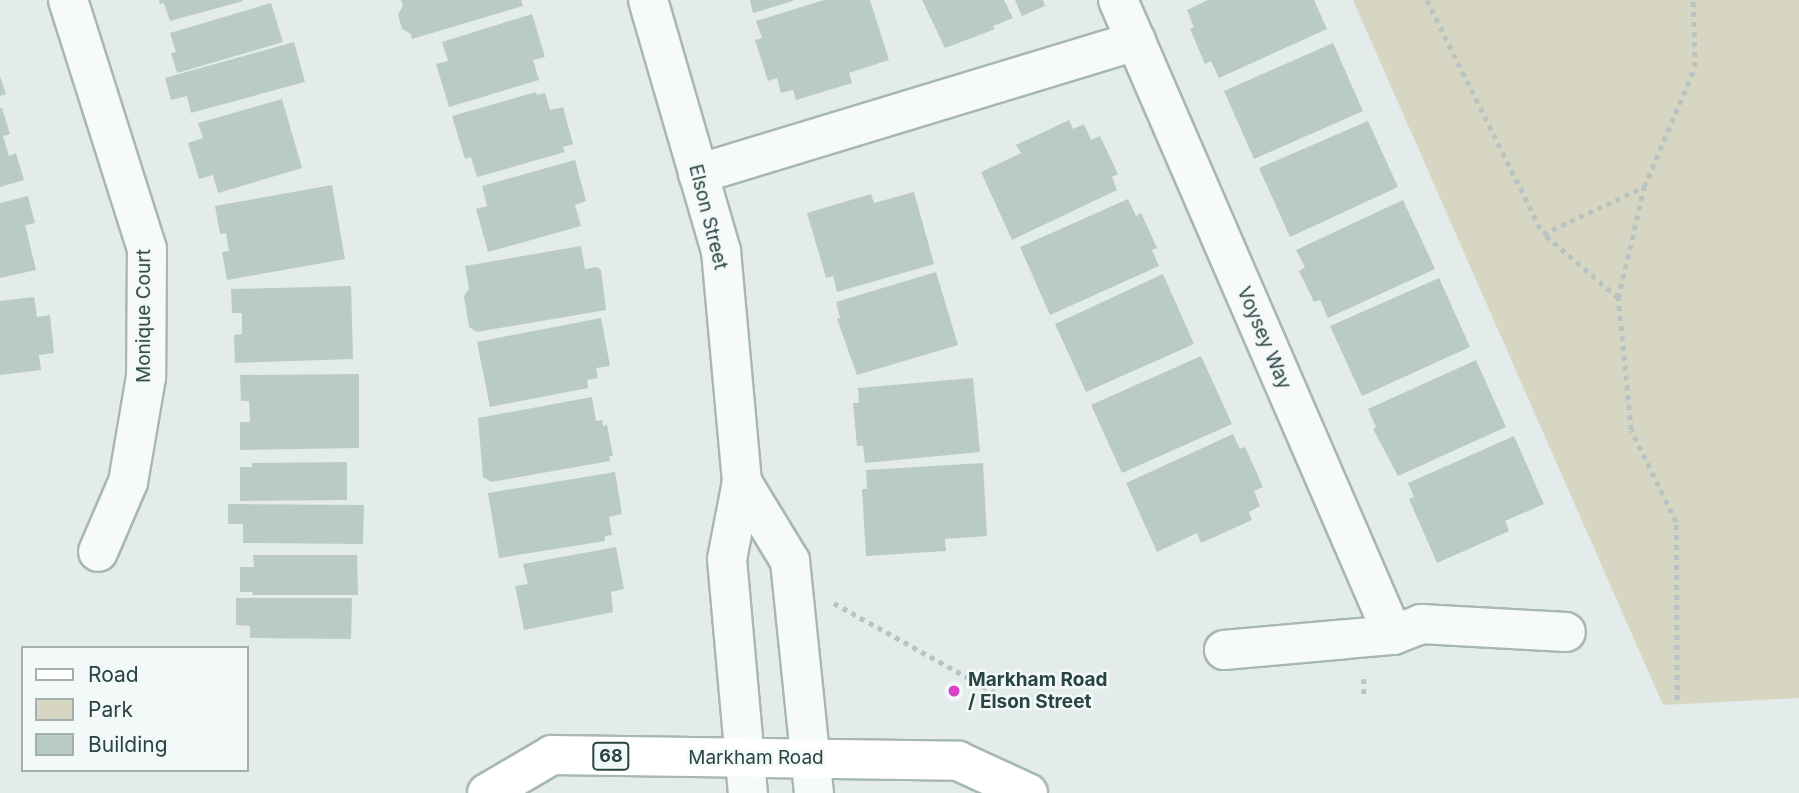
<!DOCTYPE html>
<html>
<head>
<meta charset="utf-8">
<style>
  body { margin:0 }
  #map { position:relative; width:1799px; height:793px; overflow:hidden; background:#e3ecea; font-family:Inter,sans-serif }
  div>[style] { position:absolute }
  .green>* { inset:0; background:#d6d6c3 }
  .building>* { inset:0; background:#bacac7 }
  .path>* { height:4.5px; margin-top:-2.25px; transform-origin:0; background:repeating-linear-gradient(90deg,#b8c4c2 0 5px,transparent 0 10px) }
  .roads { filter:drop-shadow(2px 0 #a7b7b4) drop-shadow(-2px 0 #a7b7b4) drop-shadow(0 2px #a7b7b4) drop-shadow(0 -2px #a7b7b4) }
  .minor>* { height:38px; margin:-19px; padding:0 19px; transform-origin:19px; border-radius:19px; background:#f6faf9 }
  .major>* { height:38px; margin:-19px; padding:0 19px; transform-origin:19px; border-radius:19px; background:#fff }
  .dots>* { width:19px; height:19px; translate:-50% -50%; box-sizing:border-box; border:4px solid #f3f9f8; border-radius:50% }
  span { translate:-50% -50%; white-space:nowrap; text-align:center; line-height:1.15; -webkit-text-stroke:5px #f3f9f8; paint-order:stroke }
  .shield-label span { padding:2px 5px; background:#f3f9f8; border:2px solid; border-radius:5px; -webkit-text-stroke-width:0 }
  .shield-label { font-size:18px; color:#294542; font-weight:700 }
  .street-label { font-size:19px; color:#294542 }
  .poi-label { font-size:19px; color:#294542; font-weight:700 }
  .left { translate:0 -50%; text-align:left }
  .legend { position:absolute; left:21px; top:646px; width:228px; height:126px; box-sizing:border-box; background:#f3f9f8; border:2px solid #a2b1af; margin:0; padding:9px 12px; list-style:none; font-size:21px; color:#294542 }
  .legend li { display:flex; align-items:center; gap:14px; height:35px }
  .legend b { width:35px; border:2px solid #a2b1af }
</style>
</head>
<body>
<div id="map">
  <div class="green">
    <i style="clip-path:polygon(1353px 0,1799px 0,1799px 698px,1663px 705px)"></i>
  </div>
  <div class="building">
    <i style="clip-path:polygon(159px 0,242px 0,243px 1px,170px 21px,164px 3px,160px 4px)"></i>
    <i style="clip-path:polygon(401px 0,521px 0,523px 6px,412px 39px,411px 34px,402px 29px,398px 15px,403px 5px)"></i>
    <i style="clip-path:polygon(750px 0,793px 0,793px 1px,753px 13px)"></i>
    <i style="clip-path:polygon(824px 0,870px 0,889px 60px,849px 73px,852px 83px,796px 100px,793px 90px,781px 93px,777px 78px,768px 81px,755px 40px,762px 38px,756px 21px)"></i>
    <i style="clip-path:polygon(922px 0,1004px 0,1013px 18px,993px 26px,995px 29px,945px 48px)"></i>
    <i style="clip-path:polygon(1015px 0,1043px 0,1045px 6px,1022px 16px)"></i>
    <i style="clip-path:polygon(1208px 0,1314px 0,1327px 29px,1219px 78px,1211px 61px,1205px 64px,1190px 29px,1194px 27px,1187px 10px)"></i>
    <i style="clip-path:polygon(271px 3px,283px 42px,177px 73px,171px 53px,176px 52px,170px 33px)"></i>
    <i style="clip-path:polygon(532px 14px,545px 57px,533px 60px,539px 80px,449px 107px,436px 64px,448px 61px,442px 42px)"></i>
    <i style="clip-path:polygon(294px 42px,305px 82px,191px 113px,187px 96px,171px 100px,165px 78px)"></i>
    <i style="clip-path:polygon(1333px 43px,1363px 111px,1254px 159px,1224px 91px)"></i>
    <i style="clip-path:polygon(0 76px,6px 94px,0 96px)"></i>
    <i style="clip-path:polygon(536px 92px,537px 95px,545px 93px,550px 110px,563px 107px,573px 144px,563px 147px,565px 152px,477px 177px,471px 157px,465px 159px,452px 116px)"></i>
    <i style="clip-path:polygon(282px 99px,302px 168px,218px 193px,213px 175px,199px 179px,188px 143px,203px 138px,198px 123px)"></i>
    <i style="clip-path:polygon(0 108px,2px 108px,10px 134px,3px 136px,9px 156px,16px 153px,24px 180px,0 187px)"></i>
    <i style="clip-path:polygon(1069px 120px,1073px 129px,1084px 124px,1091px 140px,1100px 136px,1118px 174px,1112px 177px,1117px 190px,1012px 240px,981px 172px,1021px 153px,1016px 145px)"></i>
    <i style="clip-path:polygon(1368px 121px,1398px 187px,1290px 237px,1259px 168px)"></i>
    <i style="clip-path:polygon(575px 160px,586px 201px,575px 205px,581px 226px,488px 252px,476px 209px,487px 206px,482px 186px)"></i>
    <i style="clip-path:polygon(332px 185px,345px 259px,227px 280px,222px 252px,229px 251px,226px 233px,220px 234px,215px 206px)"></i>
    <i style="clip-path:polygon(914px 192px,934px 264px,837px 292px,833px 276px,826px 278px,807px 213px,871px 194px,874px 203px)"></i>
    <i style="clip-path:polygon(28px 196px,35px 223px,25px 225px,36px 270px,0 278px,0 203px)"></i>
    <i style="clip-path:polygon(1128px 199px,1136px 216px,1141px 213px,1157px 248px,1152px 250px,1159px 266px,1050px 315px,1020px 247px)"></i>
    <i style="clip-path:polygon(1403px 200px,1435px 269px,1328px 318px,1320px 300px,1314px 302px,1299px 271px,1305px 267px,1296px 250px)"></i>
    <i style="clip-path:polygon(581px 246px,585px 269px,597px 267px,601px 270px,606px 310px,477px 332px,469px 327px,464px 296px,469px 289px,465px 266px)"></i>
    <i style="clip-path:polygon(936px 272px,958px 345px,857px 375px,837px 319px,840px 318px,836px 302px)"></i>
    <i style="clip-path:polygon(1163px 274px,1194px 344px,1086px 392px,1055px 324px)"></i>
    <i style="clip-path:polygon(1439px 278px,1470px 347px,1362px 396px,1330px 326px)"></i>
    <i style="clip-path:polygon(351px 286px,353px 359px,235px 363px,234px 335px,242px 334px,242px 313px,232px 313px,231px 289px)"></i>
    <i style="clip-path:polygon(34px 297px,37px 317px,50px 315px,54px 353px,39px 355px,41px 370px,0 375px,0 301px)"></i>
    <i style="clip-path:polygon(601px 318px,610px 366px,596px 368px,598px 378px,587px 380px,588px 388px,490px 407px,477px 342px)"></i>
    <i style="clip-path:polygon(1201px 356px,1232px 424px,1122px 473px,1091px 405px)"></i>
    <i style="clip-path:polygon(1476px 360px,1506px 427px,1398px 476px,1373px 429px,1376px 427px,1368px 409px)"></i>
    <i style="clip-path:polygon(359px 374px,359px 448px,240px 450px,240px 422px,250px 422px,249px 401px,241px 401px,240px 375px)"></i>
    <i style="clip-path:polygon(973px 378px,980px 452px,865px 463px,863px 446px,857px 446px,853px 403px,859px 403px,858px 388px)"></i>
    <i style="clip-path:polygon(592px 397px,596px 421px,602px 420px,603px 426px,607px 425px,613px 456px,609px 456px,610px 461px,491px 482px,483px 477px,478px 418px)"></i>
    <i style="clip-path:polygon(1233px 434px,1240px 449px,1245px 447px,1263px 487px,1254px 491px,1260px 506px,1249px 512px,1252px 520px,1201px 543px,1197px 533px,1157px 552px,1126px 483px)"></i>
    <i style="clip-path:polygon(1514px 436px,1544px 504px,1505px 521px,1509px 531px,1437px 563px,1409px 499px,1414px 497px,1408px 483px)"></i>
    <i style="clip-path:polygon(347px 462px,347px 500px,240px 501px,240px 467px,252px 467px,252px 463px)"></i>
    <i style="clip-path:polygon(983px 463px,987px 536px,945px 539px,946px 551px,866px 556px,862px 489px,867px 489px,866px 470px)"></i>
    <i style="clip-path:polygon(615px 472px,622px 514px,609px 517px,612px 535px,605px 536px,605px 541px,499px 558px,488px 493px)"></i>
    <i style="clip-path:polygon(228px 504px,364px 505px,363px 544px,243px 543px,243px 524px,228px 524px)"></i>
    <i style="clip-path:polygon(616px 547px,624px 589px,611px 592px,613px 612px,524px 630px,515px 586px,528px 584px,523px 564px)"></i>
    <i style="clip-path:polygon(253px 555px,357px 555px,358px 595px,253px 595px,252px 592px,240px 592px,240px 567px,254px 567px)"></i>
    <i style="clip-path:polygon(236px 598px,352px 598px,351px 639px,250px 638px,250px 626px,236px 625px)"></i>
  </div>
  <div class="path">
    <i style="left:1427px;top:0;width:261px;rotate:63.6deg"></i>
    <i style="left:1618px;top:298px;width:99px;rotate:-139.5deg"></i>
    <i style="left:1543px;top:234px;width:111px;rotate:-25deg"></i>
    <i style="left:834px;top:603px;width:193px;rotate:29.1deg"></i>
    <i style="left:1364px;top:679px;width:20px;rotate:90deg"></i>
    <i style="left:1677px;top:700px;width:178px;rotate:-90.3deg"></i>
    <i style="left:1676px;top:522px;width:102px;rotate:-116.1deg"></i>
    <i style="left:1631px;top:430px;width:133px;rotate:-95.6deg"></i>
    <i style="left:1618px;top:298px;width:114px;rotate:-76.8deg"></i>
    <i style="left:1644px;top:187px;width:130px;rotate:-67deg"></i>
    <i style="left:1695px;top:67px;width:67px;rotate:-91.7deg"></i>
  </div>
  <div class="roads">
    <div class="minor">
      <i style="left:68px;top:0;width:261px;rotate:72.4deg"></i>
      <i style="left:147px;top:249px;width:128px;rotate:90.4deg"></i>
      <i style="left:146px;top:377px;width:107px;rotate:99.7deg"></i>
      <i style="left:128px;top:482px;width:76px;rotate:113.2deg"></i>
      <i style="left:648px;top:0;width:261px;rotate:73.8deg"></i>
      <i style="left:721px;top:251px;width:232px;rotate:84.8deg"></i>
      <i style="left:742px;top:482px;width:78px;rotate:101deg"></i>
      <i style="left:727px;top:559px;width:235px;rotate:84.9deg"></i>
      <i style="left:1118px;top:0;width:692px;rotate:66.58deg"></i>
      <i style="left:698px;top:174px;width:458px;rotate:-16.9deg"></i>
      <i style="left:742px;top:482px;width:92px;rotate:58.7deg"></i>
      <i style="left:790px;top:561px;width:233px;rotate:84.1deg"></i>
      <i style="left:1224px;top:650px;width:170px;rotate:-5.1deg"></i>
      <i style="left:1393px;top:635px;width:30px;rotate:-21deg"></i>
      <i style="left:1421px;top:624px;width:145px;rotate:3.2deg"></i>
    </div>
    <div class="major">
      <i style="left:487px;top:793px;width:75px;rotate:-30.3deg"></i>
      <i style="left:552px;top:755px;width:406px;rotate:0.8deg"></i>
      <i style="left:958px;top:761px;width:77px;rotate:24.6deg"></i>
    </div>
  </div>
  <div class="dots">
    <i style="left:954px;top:691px;background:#d642c8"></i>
  </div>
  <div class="shield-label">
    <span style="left:611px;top:756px">68</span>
  </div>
  <div class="street-label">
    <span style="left:708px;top:217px;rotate:76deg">Elson Street</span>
    <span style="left:144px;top:316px;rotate:-90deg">Monique Court</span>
    <span style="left:1264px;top:338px;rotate:67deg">Voysey Way</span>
    <span style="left:756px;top:758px">Markham Road</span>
  </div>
  <div class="poi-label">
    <span class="left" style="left:968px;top:691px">Markham Road<br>/ Elson Street</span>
  </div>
  <ul class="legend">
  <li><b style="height:9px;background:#fff"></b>Road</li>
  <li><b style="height:19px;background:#d6d6c3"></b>Park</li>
  <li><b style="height:19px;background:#bacac7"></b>Building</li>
  </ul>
</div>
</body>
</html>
